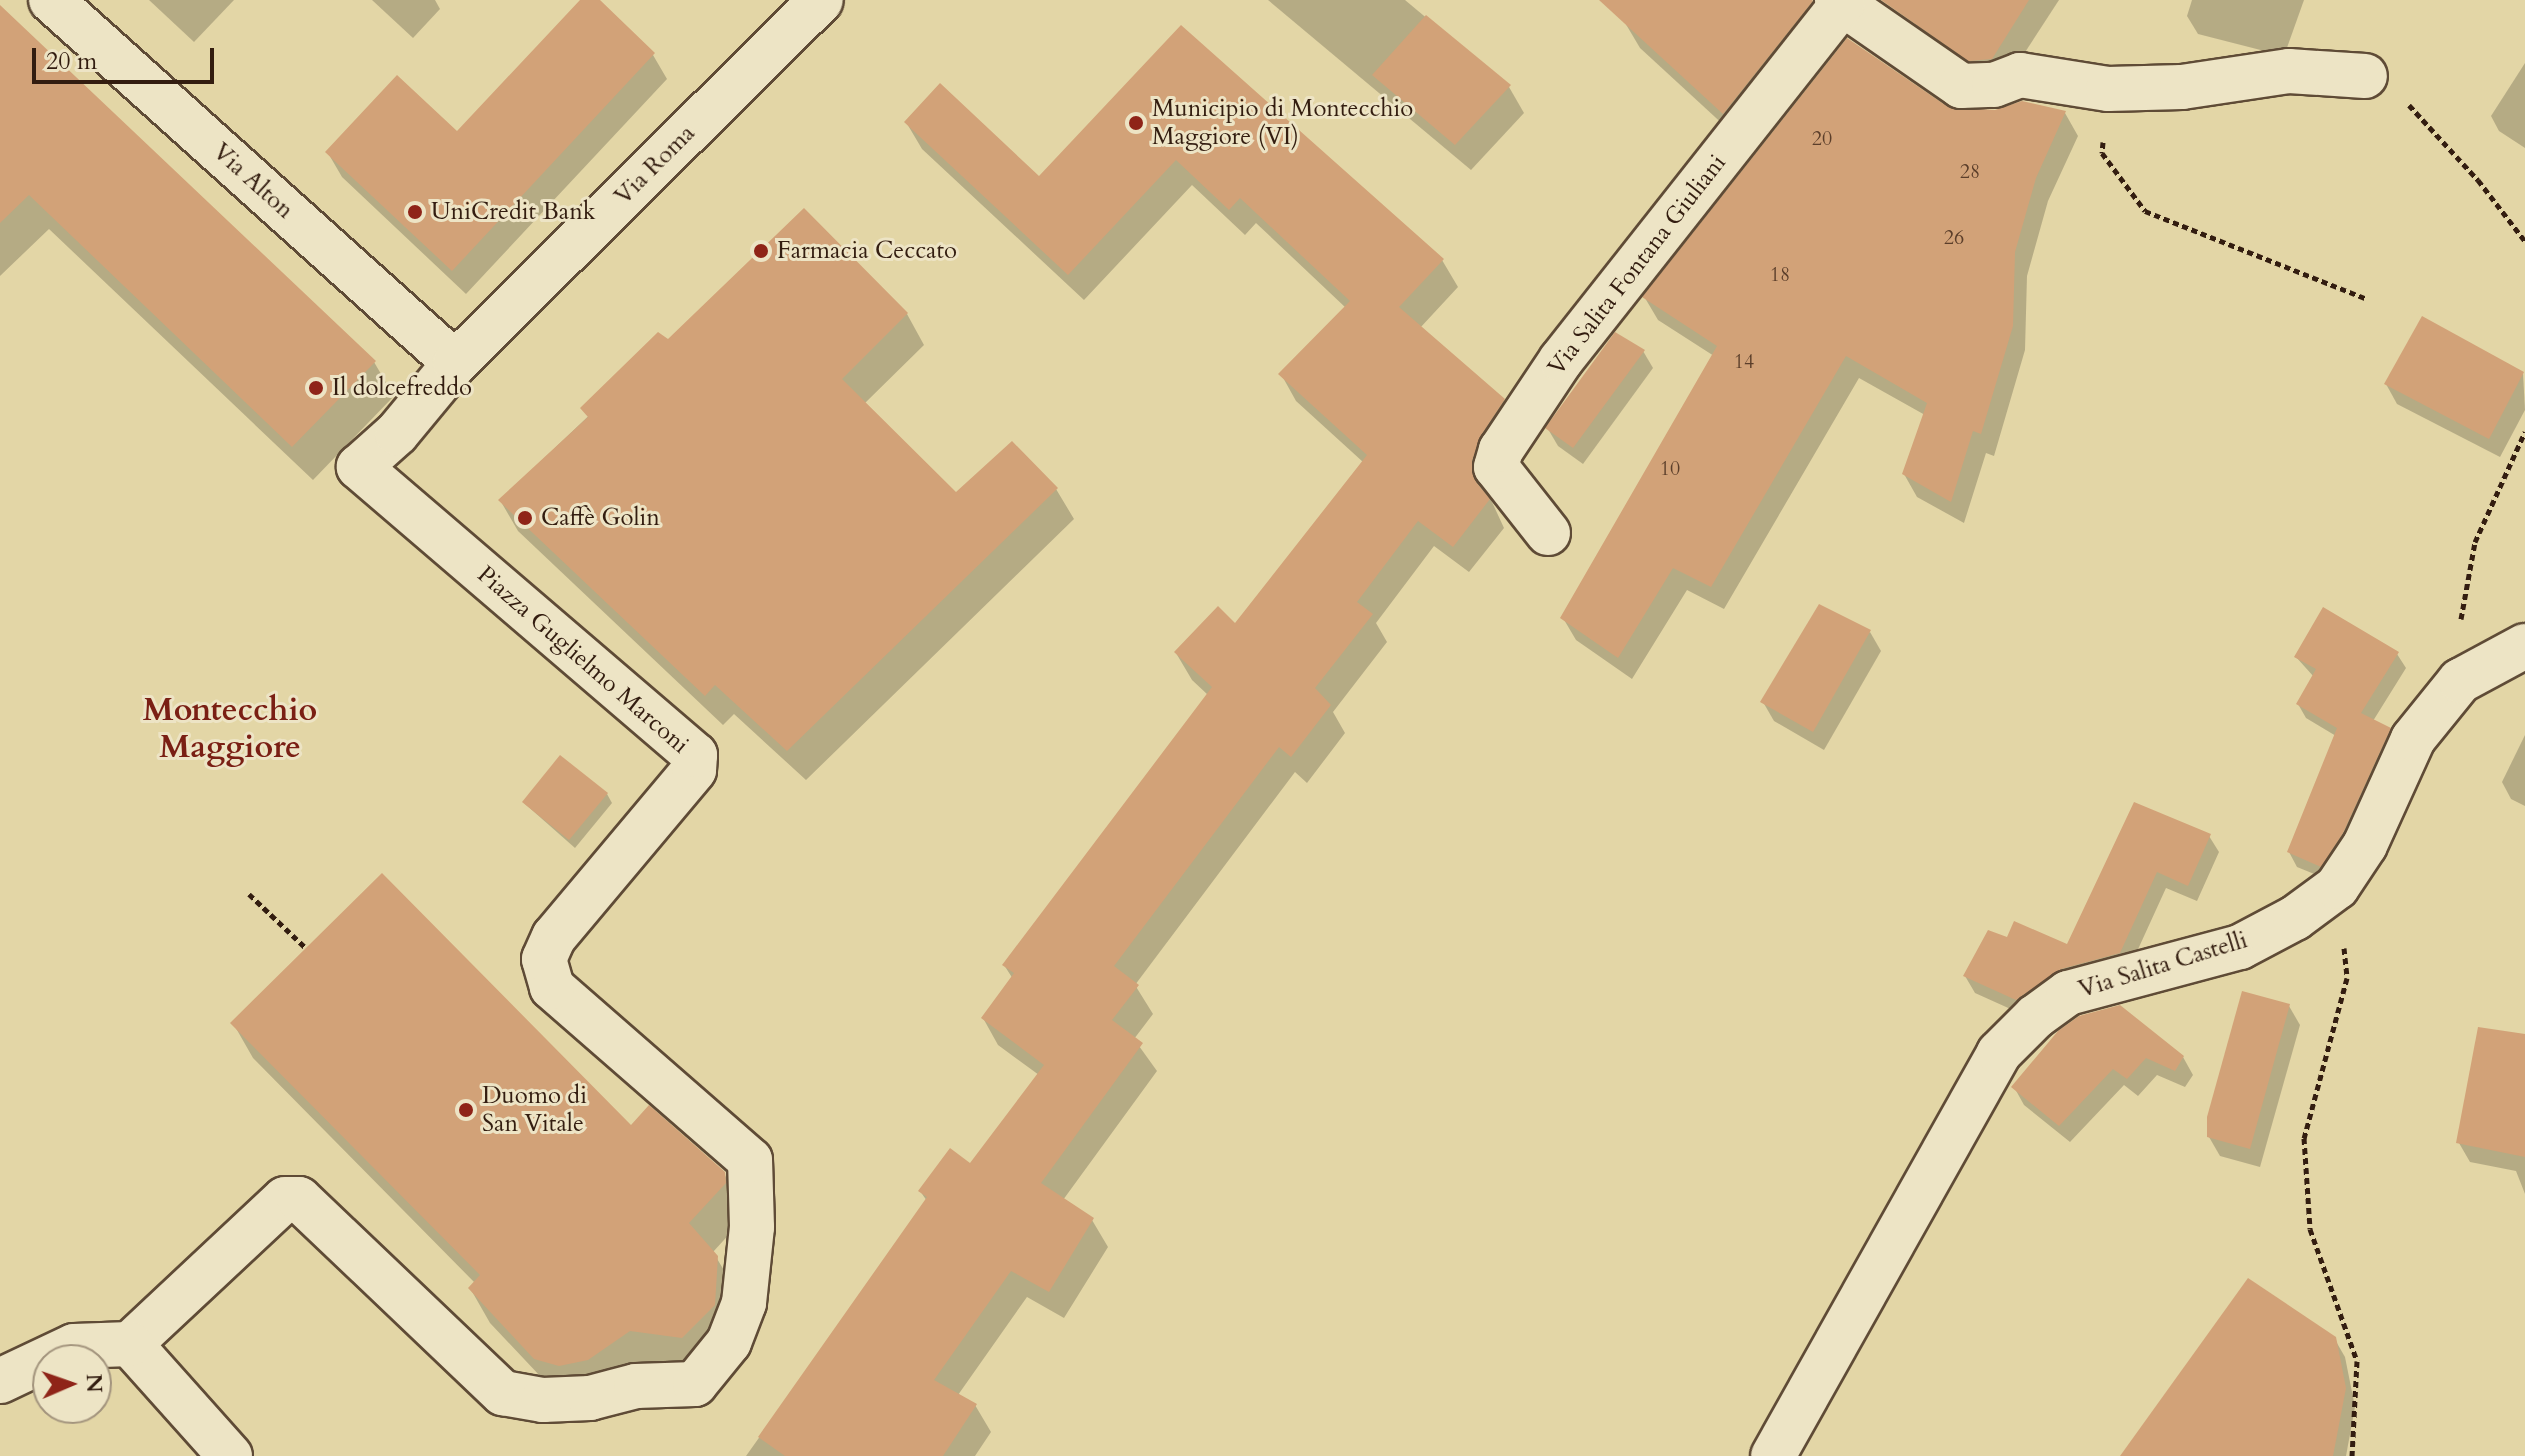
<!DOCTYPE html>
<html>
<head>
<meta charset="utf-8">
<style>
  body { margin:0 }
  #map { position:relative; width:2525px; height:1456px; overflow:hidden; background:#e3d6a6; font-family:Cardo,serif }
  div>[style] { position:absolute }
  .shadow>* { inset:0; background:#0003 }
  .building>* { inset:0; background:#d2a278 }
  .path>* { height:5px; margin-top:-2.5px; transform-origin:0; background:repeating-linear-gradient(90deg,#331d10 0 6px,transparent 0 10px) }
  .roads { filter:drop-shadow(2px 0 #5f4b36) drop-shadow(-2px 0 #5f4b36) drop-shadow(0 2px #5f4b36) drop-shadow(0 -2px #5f4b36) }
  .minor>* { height:44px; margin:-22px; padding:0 22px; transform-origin:22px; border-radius:22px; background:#ede4c5 }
  .dots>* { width:22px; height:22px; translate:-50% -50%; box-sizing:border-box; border:4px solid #ede4c5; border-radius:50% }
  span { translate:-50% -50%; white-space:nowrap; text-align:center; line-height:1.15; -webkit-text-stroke:6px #ede4c5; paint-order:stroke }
  .number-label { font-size:20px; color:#5b3e2a }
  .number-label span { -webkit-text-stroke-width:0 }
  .poi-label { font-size:24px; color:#331d10 }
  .left { translate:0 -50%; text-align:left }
  .street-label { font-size:24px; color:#331d10 }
  .district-label { font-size:32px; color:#7a1f14; font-weight:700 }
  .north { position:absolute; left:32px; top:1344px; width:80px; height:80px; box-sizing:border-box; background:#ede4c5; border:2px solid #a3947d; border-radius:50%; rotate:88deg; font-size:22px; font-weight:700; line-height:32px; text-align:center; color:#331d10 }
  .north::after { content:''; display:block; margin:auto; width:28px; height:36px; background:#8f2418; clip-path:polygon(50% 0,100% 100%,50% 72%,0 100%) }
  .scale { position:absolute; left:32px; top:48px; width:182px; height:36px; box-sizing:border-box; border:4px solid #331d10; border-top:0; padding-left:10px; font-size:24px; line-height:28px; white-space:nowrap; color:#331d10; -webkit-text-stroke:6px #ede4c5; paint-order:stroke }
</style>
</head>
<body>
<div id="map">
  <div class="shadow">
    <i style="clip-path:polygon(149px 0,234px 0,194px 42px)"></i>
    <i style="clip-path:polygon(372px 0,435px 0,440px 9px,413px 38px)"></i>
    <i style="clip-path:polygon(582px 0,597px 0,653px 55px,667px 79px,466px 294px,342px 177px,328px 153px,457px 134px)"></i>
    <i style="clip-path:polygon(1268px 0,1405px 0,1509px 87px,1524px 113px,1471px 170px)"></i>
    <i style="clip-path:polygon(1644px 0,1799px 0,1823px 35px,1740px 140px,1640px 48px,1624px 21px)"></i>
    <i style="clip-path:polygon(1928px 0,2059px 0,2005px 83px,1929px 46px,1914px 22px)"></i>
    <i style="clip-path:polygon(2192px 0,2304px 0,2284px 56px,2198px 34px,2187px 16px)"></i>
    <i style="clip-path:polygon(1181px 28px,1442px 260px,1458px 287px,1420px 328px,1503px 400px,1519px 427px,1486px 489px,1504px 528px,1469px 572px,1434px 546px,1376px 623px,1387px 642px,1333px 712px,1345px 733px,1307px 783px,1295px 772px,1135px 985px,1153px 1014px,1134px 1039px,1157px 1071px,1063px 1200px,1092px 1220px,1108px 1247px,1064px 1318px,1027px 1297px,958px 1395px,975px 1405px,991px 1432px,975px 1456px,746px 1456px,927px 1201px,920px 1191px,971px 1166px,1039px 1075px,998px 1045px,983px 1018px,1013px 979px,1004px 965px,1208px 695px,1192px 680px,1176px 653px,1236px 626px,1363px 462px,1296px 401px,1281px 374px,1346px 308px,1256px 223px,1245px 235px,1192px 185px,1084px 300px,922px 149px,906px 122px,1039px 179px)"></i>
    <i style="clip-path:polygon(0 48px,374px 362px,394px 396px,313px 480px,49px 229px,0 276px)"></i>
    <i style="clip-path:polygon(2525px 63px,2525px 148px,2499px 131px,2491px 116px)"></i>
    <i style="clip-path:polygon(1947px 109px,2065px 113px,2078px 136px,2048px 201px,2027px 276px,2025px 350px,1994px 456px,1986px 453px,1964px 523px,1917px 497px,1904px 474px,1925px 415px,1859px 378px,1724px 609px,1687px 590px,1632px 679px,1576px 640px,1563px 618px,1714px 356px,1658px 320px,1645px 298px)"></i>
    <i style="clip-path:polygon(804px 211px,907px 314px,924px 345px,864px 404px,956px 495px,1056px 489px,1074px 519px,806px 780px,734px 714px,723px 725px,518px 531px,500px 500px)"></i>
    <i style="clip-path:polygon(1643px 351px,1653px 368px,1583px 464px,1558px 446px,1548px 429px)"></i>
    <i style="clip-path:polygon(2523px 373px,2525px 410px,2500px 457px,2397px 404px,2386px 384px)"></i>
    <i style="clip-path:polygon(1870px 632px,1881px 651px,1824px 750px,1774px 721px,1763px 702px)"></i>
    <i style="clip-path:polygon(2397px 654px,2406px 668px,2373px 721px,2389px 729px,2398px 744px,2329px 880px,2297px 867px,2289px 852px,2336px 736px,2306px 718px,2298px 704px,2314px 677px,2296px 657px)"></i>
    <i style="clip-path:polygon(2525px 735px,2525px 806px,2511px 799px,2502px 782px)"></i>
    <i style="clip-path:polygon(607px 794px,612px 803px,575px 848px,524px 803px)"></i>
    <i style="clip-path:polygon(2136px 805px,2209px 836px,2219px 852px,2197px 901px,2166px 888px,2129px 969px,2026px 1016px,1975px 993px,1965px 976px,2008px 939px,2068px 947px)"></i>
    <i style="clip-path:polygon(2289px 1006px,2300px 1025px,2260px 1167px,2220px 1156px,2209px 1137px)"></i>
    <i style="clip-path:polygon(233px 1023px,631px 1127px,724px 1173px,744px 1218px,713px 1252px,737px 1292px,702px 1372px,556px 1393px,490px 1323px,470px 1288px,475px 1283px,253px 1058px)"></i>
    <i style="clip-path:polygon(2059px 1033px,2183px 1057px,2193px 1075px,2185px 1087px,2157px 1075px,2138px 1096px,2124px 1085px,2070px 1142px,2024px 1105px,2014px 1087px)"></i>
    <i style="clip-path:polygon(2525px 1036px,2525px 1194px,2516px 1171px,2470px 1162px,2459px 1143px)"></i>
    <i style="clip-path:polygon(2334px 1338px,2345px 1357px,2355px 1407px,2346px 1456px,2122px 1456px)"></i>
  </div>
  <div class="building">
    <i style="clip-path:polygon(580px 0,600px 0,655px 53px,452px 271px,325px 152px,397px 75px,457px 131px)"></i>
    <i style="clip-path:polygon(1599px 0,1812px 0,1813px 1px,1723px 114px)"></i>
    <i style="clip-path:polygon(1881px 0,2029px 0,1992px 59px,1968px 61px)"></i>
    <i style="clip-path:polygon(0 5px,376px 361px,292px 447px,29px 195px,0 223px)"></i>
    <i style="clip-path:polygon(1426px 15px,1511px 85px,1455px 145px,1372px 75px)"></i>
    <i style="clip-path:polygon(1181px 25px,1444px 259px,1399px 307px,1505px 399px,1480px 437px,1472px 461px,1476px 482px,1490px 499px,1453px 547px,1418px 521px,1357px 602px,1373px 614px,1315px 688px,1331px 705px,1291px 757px,1279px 747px,1114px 966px,1139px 985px,1112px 1020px,1143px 1043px,1041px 1183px,1094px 1218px,1049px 1292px,1011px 1271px,934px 1380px,977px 1404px,943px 1456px,785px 1456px,758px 1437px,927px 1197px,918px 1191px,950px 1148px,970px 1163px,1044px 1065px,981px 1018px,1014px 973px,1002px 965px,1212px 687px,1174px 652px,1218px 606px,1235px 623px,1367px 455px,1278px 374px,1350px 301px,1240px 198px,1229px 210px,1176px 160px,1068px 275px,904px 122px,940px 83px,1039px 176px)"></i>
    <i style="clip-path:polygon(1847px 38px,1948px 107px,1995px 110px,2022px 101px,2066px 111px,2036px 178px,2015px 252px,2013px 326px,1981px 434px,1973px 431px,1951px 502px,1902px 474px,1927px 403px,1846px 356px,1711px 587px,1673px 568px,1618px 658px,1560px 618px,1717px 346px,1642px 297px)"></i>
    <i style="clip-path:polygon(804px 208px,908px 313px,842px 379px,956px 492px,1012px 441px,1058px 488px,787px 751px,715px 685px,705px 696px,498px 500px,588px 417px,580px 408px,658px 332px,668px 339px)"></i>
    <i style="clip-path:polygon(2422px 316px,2524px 372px,2489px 439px,2384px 384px)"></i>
    <i style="clip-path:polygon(1615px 332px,1645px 350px,1573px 448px,1545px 428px)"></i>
    <i style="clip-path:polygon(1819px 604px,1871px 630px,1813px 732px,1760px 702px)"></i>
    <i style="clip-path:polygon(2323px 607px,2399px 652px,2361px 713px,2391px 728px,2343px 833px,2321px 867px,2287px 852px,2337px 728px,2296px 704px,2316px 669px,2294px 657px)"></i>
    <i style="clip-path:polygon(560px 755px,608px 793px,569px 840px,522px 802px)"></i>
    <i style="clip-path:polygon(2134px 802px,2211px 834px,2188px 886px,2157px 872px,2120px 953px,2061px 969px,2016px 1000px,1963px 976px,1988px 930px,2007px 937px,2014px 921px,2067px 944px)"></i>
    <i style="clip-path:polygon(382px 873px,631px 1125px,649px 1105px,725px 1172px,726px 1183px,689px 1223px,718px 1256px,715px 1305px,682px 1338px,630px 1331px,588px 1360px,559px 1366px,534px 1359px,468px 1288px,480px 1275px,230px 1023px)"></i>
    <i style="clip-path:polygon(2242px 991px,2290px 1004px,2250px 1149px,2207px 1137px,2207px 1117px)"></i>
    <i style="clip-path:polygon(2120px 1005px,2184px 1056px,2175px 1071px,2146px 1058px,2127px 1079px,2113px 1069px,2059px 1126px,2011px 1087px,2058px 1031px,2079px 1016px)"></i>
    <i style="clip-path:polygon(2478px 1027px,2525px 1034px,2525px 1157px,2456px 1143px)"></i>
    <i style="clip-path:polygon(2248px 1278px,2336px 1337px,2346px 1388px,2333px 1456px,2120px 1456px)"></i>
  </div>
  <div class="path">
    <i style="left:2409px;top:105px;width:102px;rotate:47.4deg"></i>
    <i style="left:2478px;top:180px;width:77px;rotate:52.4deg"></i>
    <i style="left:2103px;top:142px;width:11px;rotate:95deg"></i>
    <i style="left:2102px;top:153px;width:72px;rotate:53.4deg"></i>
    <i style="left:2145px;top:211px;width:239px;rotate:21.6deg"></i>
    <i style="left:2461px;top:619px;width:78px;rotate:-79.7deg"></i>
    <i style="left:2475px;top:542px;width:121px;rotate:-65.6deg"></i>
    <i style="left:249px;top:894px;width:79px;rotate:43.5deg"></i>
    <i style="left:2344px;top:948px;width:30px;rotate:84deg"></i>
    <i style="left:2347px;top:978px;width:166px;rotate:105deg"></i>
    <i style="left:2304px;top:1138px;width:91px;rotate:86.2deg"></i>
    <i style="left:2310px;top:1229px;width:140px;rotate:70.4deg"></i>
    <i style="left:2357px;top:1361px;width:95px;rotate:93deg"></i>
  </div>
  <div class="roads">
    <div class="minor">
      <i style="left:51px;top:0;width:543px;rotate:41.94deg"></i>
      <i style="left:1837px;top:0;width:151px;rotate:34.7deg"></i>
      <i style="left:1961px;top:86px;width:33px;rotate:-2deg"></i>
      <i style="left:1994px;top:85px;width:28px;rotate:-21deg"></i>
      <i style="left:2020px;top:75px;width:89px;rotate:9deg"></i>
      <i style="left:2108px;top:89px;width:74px;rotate:-1.5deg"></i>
      <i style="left:2182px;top:87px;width:108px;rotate:-8.5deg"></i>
      <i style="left:2289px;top:71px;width:76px;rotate:3.8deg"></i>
      <i style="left:1548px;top:533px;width:84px;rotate:-128.2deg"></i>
      <i style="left:1496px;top:467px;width:18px;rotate:-74deg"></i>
      <i style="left:1501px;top:450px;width:108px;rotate:-56.3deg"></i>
      <i style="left:1561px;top:360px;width:454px;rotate:-51.7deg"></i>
      <i style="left:130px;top:1344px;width:212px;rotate:-43.1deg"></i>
      <i style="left:285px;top:1199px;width:14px"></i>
      <i style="left:299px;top:1199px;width:282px;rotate:43.6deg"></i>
      <i style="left:503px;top:1393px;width:41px;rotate:9.9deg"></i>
      <i style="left:543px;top:1400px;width:47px;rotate:-2.4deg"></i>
      <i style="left:590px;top:1398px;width:48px;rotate:-14.6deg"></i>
      <i style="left:636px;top:1386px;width:59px;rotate:-1.9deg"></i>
      <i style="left:695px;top:1384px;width:54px;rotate:-51deg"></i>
      <i style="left:729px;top:1342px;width:42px;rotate:-69deg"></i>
      <i style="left:744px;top:1303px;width:76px;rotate:-84deg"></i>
      <i style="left:752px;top:1227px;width:67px;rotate:-91.7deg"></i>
      <i style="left:750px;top:1160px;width:263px;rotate:-138.9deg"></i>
      <i style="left:552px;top:987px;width:29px;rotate:-106deg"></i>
      <i style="left:544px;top:959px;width:24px;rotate:-66deg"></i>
      <i style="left:554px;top:937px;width:218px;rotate:-50deg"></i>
      <i style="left:694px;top:770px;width:15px;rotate:-86deg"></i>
      <i style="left:695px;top:755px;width:443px;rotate:-139.4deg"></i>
      <i style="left:359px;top:467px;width:51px;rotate:-41.8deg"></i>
      <i style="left:397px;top:433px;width:91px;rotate:-50.4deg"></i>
      <i style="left:455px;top:363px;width:515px;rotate:-44.76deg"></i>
      <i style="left:130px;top:1344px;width:150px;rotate:48.2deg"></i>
      <i style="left:0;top:1381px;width:82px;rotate:-25.3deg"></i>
      <i style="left:74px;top:1346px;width:56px;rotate:-2deg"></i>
      <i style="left:1773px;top:1456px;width:462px;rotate:-60.7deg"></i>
      <i style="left:1999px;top:1053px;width:51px;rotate:-45deg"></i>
      <i style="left:2035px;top:1017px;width:41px;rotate:-36deg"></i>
      <i style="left:2068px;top:993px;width:178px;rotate:-15deg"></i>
      <i style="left:2240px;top:947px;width:62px;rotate:-27.8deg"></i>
      <i style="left:2295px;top:918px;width:52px;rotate:-36.4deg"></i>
      <i style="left:2337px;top:887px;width:50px;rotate:-56.3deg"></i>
      <i style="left:2365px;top:845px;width:116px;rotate:-65.6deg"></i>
      <i style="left:2413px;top:739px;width:75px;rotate:-51deg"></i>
      <i style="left:2460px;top:681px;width:74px;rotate:-28.3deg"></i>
    </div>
  </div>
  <div class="dots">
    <i style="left:1136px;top:123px;background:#8f2418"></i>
    <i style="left:415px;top:212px;background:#8f2418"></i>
    <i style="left:761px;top:251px;background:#8f2418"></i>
    <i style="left:316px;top:388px;background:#8f2418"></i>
    <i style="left:525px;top:518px;background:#8f2418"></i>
    <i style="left:466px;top:1110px;background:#8f2418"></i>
  </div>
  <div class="number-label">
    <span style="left:1822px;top:138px">20</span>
    <span style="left:1970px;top:171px">28</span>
    <span style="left:1954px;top:237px">26</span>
    <span style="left:1780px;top:274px">18</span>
    <span style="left:1744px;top:361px">14</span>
    <span style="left:1670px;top:468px">10</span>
  </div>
  <div class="poi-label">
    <span class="left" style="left:1152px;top:123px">Municipio di Montecchio<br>Maggiore (VI)</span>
    <span class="left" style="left:431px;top:212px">UniCredit Bank</span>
    <span class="left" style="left:777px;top:251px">Farmacia Ceccato</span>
    <span class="left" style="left:332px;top:388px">Il dolcefreddo</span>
    <span class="left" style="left:541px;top:518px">Caffè Golin</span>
    <span class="left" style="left:482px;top:1110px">Duomo di<br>San Vitale</span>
  </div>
  <div class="street-label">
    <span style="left:655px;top:165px;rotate:-45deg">Via Roma</span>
    <span style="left:253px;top:181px;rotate:42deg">Via Alton</span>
    <span style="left:1637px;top:265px;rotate:-52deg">Via Salita Fontana Giuliani</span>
    <span style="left:583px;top:660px;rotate:41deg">Piazza Guglielmo Marconi</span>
    <span style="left:2163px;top:965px;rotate:-17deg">Via Salita Castelli</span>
  </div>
  <div class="district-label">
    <span style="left:230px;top:729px">Montecchio<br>Maggiore</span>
  </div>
  <div class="north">N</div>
  <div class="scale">20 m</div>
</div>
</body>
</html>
